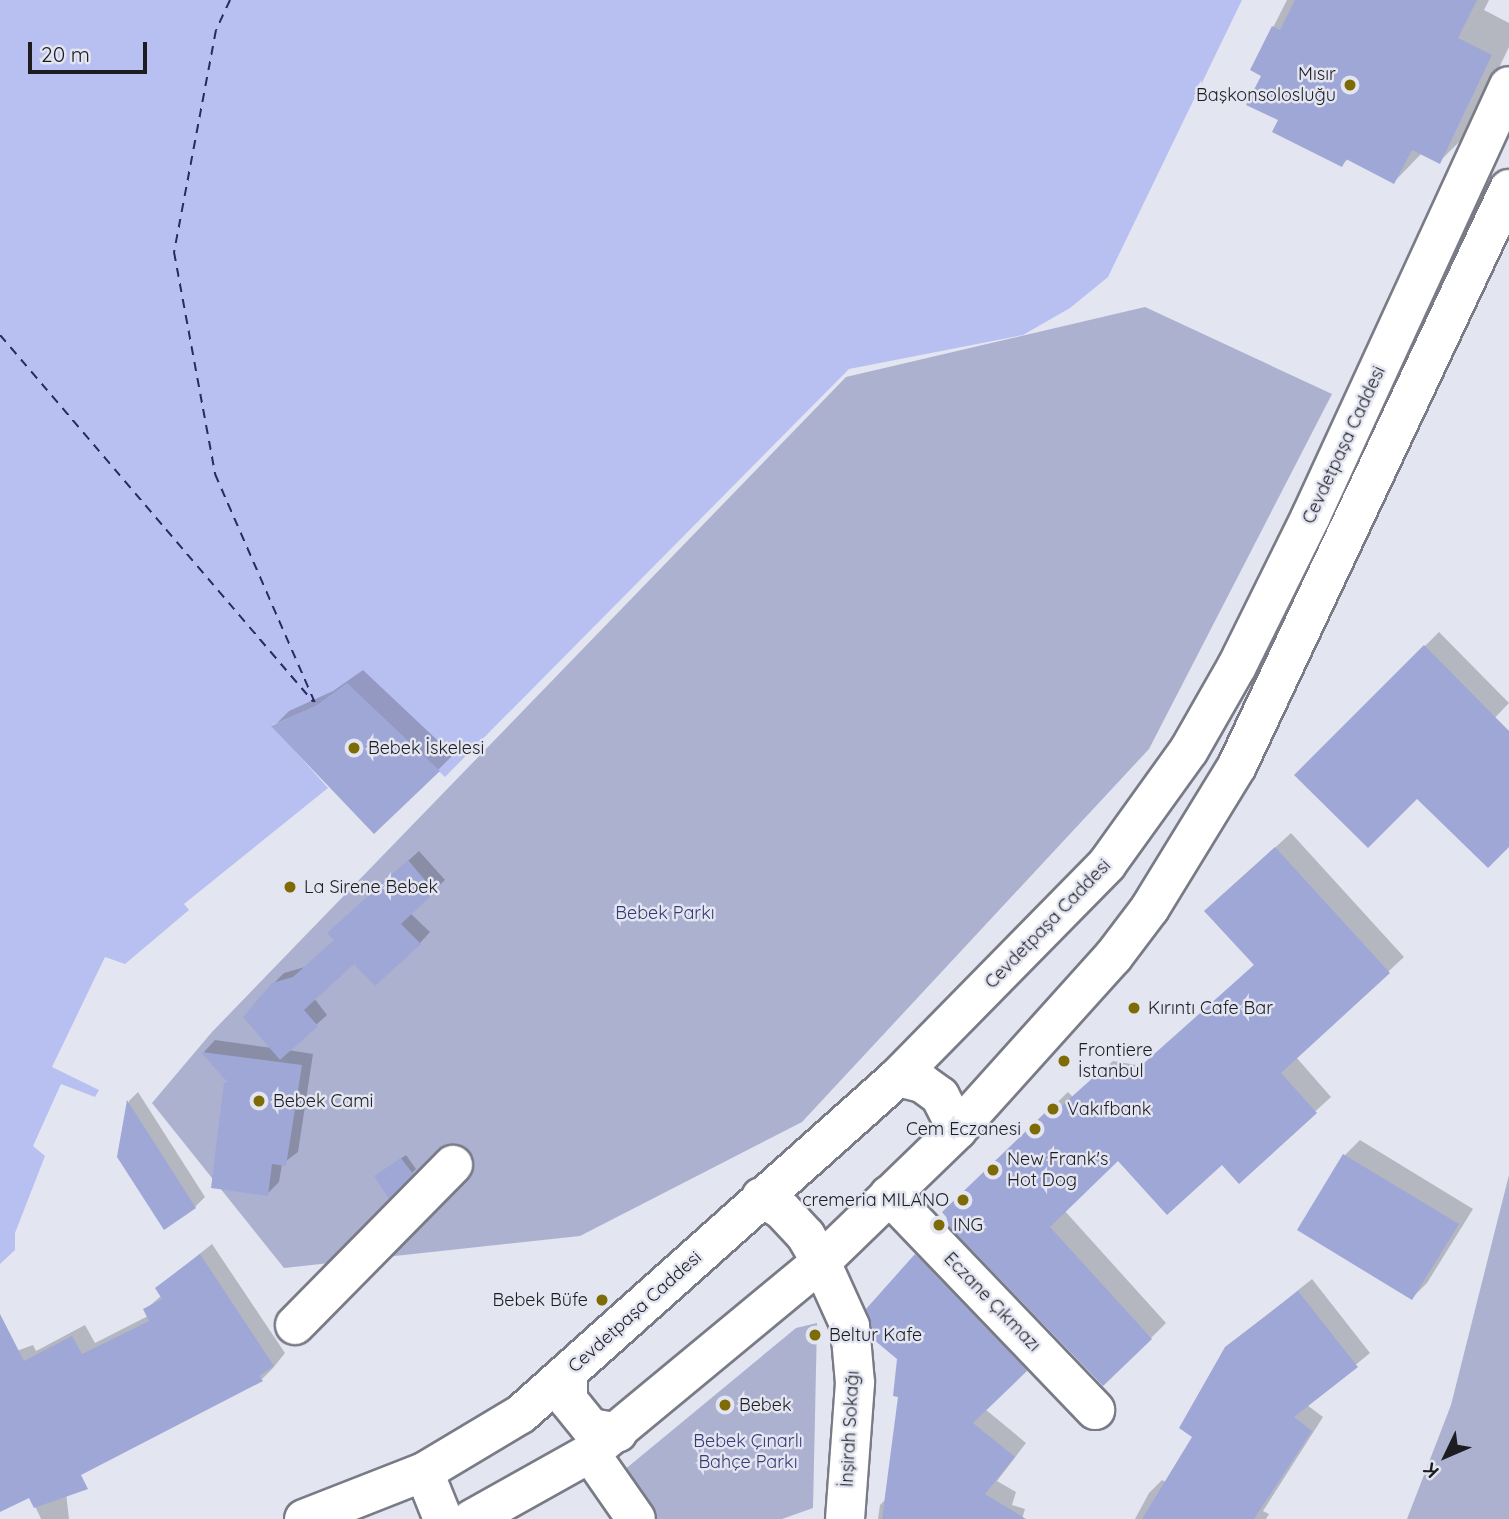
<!DOCTYPE html>
<html>
<head>
<meta charset="utf-8">
<style>
  body { margin:0 }
  #map { position:relative; width:1509px; height:1519px; overflow:hidden; background:#e3e5f1; font-family:Quicksand,sans-serif }
  div>[style] { position:absolute }
  .green>* { inset:0; background:#acb1d0 }
  .water>* { inset:0; background:#b8c0f2 }
  .shadow>* { inset:0; background:#0003 }
  .ferry>* { height:2px; margin-top:-1px; transform-origin:0; background:repeating-linear-gradient(90deg,#272a63 0 9px,transparent 0 16px) }
  .building>* { inset:0; background:#9fa7d7 }
  .roads { filter:drop-shadow(2px 0 #797b86) drop-shadow(-2px 0 #797b86) drop-shadow(0 2px #797b86) drop-shadow(0 -2px #797b86) }
  .street>* { height:38px; margin:-19px; padding:0 19px; transform-origin:19px; border-radius:19px; background:#fff }
  .secondary>* { height:38px; margin:-19px; padding:0 19px; transform-origin:19px; border-radius:19px; background:#fff }
  .primary>* { height:38px; margin:-19px; padding:0 19px; transform-origin:19px; border-radius:19px; background:#fff }
  .dots>* { width:19px; height:19px; translate:-50% -50%; box-sizing:border-box; border:4px solid #e3e5f1; border-radius:50% }
  span { translate:-50% -50%; white-space:nowrap; text-align:center; line-height:1.15; -webkit-text-stroke:5px #e3e5f1; paint-order:stroke }
  .poi-label { font-size:18px; color:#1c1c21 }
  .right { translate:-100% -50%; text-align:right }
  .left { translate:0 -50%; text-align:left }
  .street-label { font-size:18px; color:#1c1c21 }
  .park-label { font-size:18px; color:#353a75 }
  .north { position:absolute; left:1411px; top:1421px; width:70px; height:70px; -webkit-text-stroke:5px #e3e5f1; paint-order:stroke; rotate:226deg; font-size:19px; font-weight:700; line-height:28px; text-align:center; color:#1c1c21 }
  .north::after { content:''; display:block; margin:auto; width:24px; height:32px; background:#1c1c21; clip-path:polygon(50% 0,100% 100%,50% 72%,0 100%) }
  .scale { position:absolute; left:28px; top:42px; width:119px; height:32px; box-sizing:border-box; border:4px solid #1c1c21; border-top:0; padding-left:9px; font-size:21px; line-height:24px; white-space:nowrap; color:#1c1c21; -webkit-text-stroke:5px #e3e5f1; paint-order:stroke }
</style>
</head>
<body>
<div id="map">
  <div class="green">
    <i style="clip-path:polygon(1145px 307px,1332px 394px,1149px 749px,802px 1122px,580px 1236px,284px 1268px,152px 1103px,212px 1032px,846px 377px)"></i>
    <i style="clip-path:polygon(1509px 1175px,1509px 1519px,1407px 1519px,1451px 1405px)"></i>
    <i style="clip-path:polygon(817px 1323px,813px 1508px,782px 1519px,656px 1519px,623px 1471px,796px 1328px)"></i>
  </div>
  <div class="water">
    <i style="clip-path:polygon(0 0,1242px 0,1108px 277px,1070px 308px,1023px 335px,849px 369px,445px 777px,347px 684px,316px 706px,272px 725px,328px 788px,184px 904px,189px 910px,125px 964px,105px 957px,52px 1067px,99px 1090px,95px 1097px,61px 1084px,33px 1146px,45px 1156px,15px 1233px,15px 1250px,0 1264px)"></i>
  </div>
  <div class="shadow">
    <i style="clip-path:polygon(1287px 0,1489px 0,1484px 10px,1509px 23px,1509px 47px,1467px 134px,1439px 162px,1422px 153px,1394px 182px,1349px 158px,1342px 165px,1280px 120px,1263px 75px,1252px 69px)"></i>
    <i style="clip-path:polygon(1439px 632px,1509px 703px,1486px 727px,1509px 750px,1509px 845px,1417px 797px,1296px 775px)"></i>
    <i style="clip-path:polygon(363px 670px,453px 755px,438px 770px,274px 726px,289px 711px,333px 691px)"></i>
    <i style="clip-path:polygon(1291px 833px,1404px 957px,1296px 1057px,1331px 1097px,1239px 1181px,1222px 1163px,1118px 1159px,1064px 1210px,1166px 1323px,1151px 1338px,944px 1212px,1068px 1092px,1073px 1097px,1113px 1061px,1142px 1066px,1255px 964px,1222px 896px)"></i>
    <i style="clip-path:polygon(419px 851px,445px 880px,410px 913px,430px 932px,420px 943px,354px 961px,314px 998px,327px 1015px,288px 1050px,313px 1054px,298px 1152px,282px 1164px,279px 1182px,267px 1194px,213px 1186px,228px 1081px,204px 1052px,215px 1040px,272px 1048px,273px 984px,284px 973px,305px 967px,336px 939px,340px 922px)"></i>
    <i style="clip-path:polygon(138px 1092px,205px 1197px,195px 1207px,119px 1157px,129px 1101px)"></i>
    <i style="clip-path:polygon(1360px 1140px,1473px 1209px,1427px 1283px,1412px 1298px,1345px 1155px)"></i>
    <i style="clip-path:polygon(406px 1155px,416px 1169px,389px 1196px,376px 1176px)"></i>
    <i style="clip-path:polygon(929px 1242px,1039px 1357px,985px 1409px,1026px 1443px,997px 1481px,1016px 1492px,1012px 1505px,1025px 1509px,1022px 1519px,878px 1519px,880px 1505px,886px 1499px,900px 1395px,899px 1359px,868px 1310px)"></i>
    <i style="clip-path:polygon(212px 1244px,285px 1353px,273px 1368px,262px 1379px,62px 1457px,69px 1519px,41px 1519px,30px 1495px,0 1510px,0 1357px,33px 1345px,36px 1351px,85px 1325px,95px 1343px,148px 1316px,145px 1310px,162px 1295px,157px 1288px)"></i>
    <i style="clip-path:polygon(1312px 1279px,1370px 1353px,1307px 1405px,1323px 1417px,1263px 1511px,1269px 1514px,1266px 1519px,1135px 1519px,1149px 1493px,1162px 1480px,1166px 1482px,1194px 1437px,1226px 1348px)"></i>
  </div>
  <div class="ferry">
    <i style="left:230px;top:0;width:33px;rotate:115deg"></i>
    <i style="left:216px;top:30px;width:226px;rotate:100.7deg"></i>
    <i style="left:174px;top:252px;width:226px;rotate:79.5deg"></i>
    <i style="left:215px;top:474px;width:252px;rotate:66.4deg"></i>
    <i style="left:0;top:335px;width:482px;rotate:49.5deg"></i>
  </div>
  <div class="building">
    <i style="clip-path:polygon(1295px 0,1477px 0,1458px 38px,1492px 55px,1440px 164px,1412px 150px,1394px 184px,1346px 159px,1342px 167px,1272px 132px,1278px 120px,1246px 105px,1261px 76px,1250px 70px,1272px 26px,1280px 30px)"></i>
    <i style="clip-path:polygon(1424px 645px,1509px 731px,1509px 847px,1488px 868px,1417px 799px,1368px 848px,1294px 775px)"></i>
    <i style="clip-path:polygon(347px 683px,440px 771px,374px 834px,271px 726px,316px 706px)"></i>
    <i style="clip-path:polygon(1275px 847px,1390px 973px,1281px 1073px,1317px 1113px,1239px 1184px,1222px 1165px,1167px 1215px,1118px 1161px,1050px 1227px,1152px 1339px,1103px 1386px,945px 1222px,947px 1218px,942px 1212px,1052px 1106px,1057px 1110px,1096px 1075px,1125px 1080px,1254px 965px,1204px 911px)"></i>
    <i style="clip-path:polygon(408px 860px,435px 892px,401px 924px,421px 944px,375px 986px,354px 964px,304px 1010px,318px 1026px,280px 1060px,243px 1017px,272px 983px,293px 977px,334px 940px,327px 933px)"></i>
    <i style="clip-path:polygon(201px 1052px,302px 1065px,286px 1166px,272px 1164px,268px 1196px,211px 1188px,224px 1082px,229px 1084px)"></i>
    <i style="clip-path:polygon(127px 1100px,196px 1208px,164px 1230px,117px 1157px)"></i>
    <i style="clip-path:polygon(1343px 1154px,1459px 1224px,1412px 1300px,1297px 1230px)"></i>
    <i style="clip-path:polygon(401px 1158px,413px 1174px,389px 1199px,374px 1176px)"></i>
    <i style="clip-path:polygon(200px 1254px,274px 1366px,259px 1376px,263px 1381px,81px 1475px,88px 1489px,34px 1508px,29px 1498px,0 1512px,0 1314px,24px 1361px,72px 1336px,82px 1354px,149px 1321px,143px 1309px,162px 1299px,155px 1288px)"></i>
    <i style="clip-path:polygon(915px 1254px,1027px 1371px,973px 1423px,1015px 1457px,985px 1494px,1026px 1519px,882px 1519px,898px 1397px,893px 1396px,897px 1359px,873px 1339px,866px 1309px)"></i>
    <i style="clip-path:polygon(1298px 1291px,1358px 1367px,1294px 1417px,1312px 1431px,1254px 1519px,1142px 1519px,1192px 1437px,1179px 1428px,1225px 1347px)"></i>
  </div>
  <div class="roads">
    <div class="street">
      <i style="left:889px;top:1195px;width:298px;rotate:46.2deg"></i>
      <i style="left:295px;top:1325px;width:225px;rotate:-45.4deg"></i>
      <i style="left:590px;top:1453px;width:80px;rotate:55.1deg"></i>
    </div>
    <div class="secondary">
      <i style="left:821px;top:1262px;width:70px;rotate:65.6deg"></i>
      <i style="left:850px;top:1326px;width:57px;rotate:85deg"></i>
      <i style="left:855px;top:1383px;width:136px;rotate:94.2deg"></i>
    </div>
    <div class="primary">
      <i style="left:898px;top:1077px;width:25px;rotate:14deg"></i>
      <i style="left:922px;top:1083px;width:22px;rotate:36deg"></i>
      <i style="left:940px;top:1096px;width:38px;rotate:63deg"></i>
      <i style="left:761px;top:1197px;width:25px;rotate:32deg"></i>
      <i style="left:782px;top:1210px;width:35px;rotate:47deg"></i>
      <i style="left:806px;top:1236px;width:30px;rotate:60deg"></i>
      <i style="left:568px;top:1374px;width:26px;rotate:90deg"></i>
      <i style="left:568px;top:1400px;width:36px;rotate:51deg"></i>
      <i style="left:591px;top:1428px;width:27px;rotate:10deg"></i>
      <i style="left:424px;top:1472px;width:51px;rotate:68deg"></i>
      <i style="left:304px;top:1519px;width:129px;rotate:-21.4deg"></i>
      <i style="left:424px;top:1472px;width:113px;rotate:-30.9deg"></i>
      <i style="left:521px;top:1414px;width:506px;rotate:-41.79deg"></i>
      <i style="left:898px;top:1077px;width:298px;rotate:-45.5deg"></i>
      <i style="left:1107px;top:864px;width:140px;rotate:-54.3deg"></i>
      <i style="left:1189px;top:750px;width:97px;rotate:-60.3deg"></i>
      <i style="left:1237px;top:666px;width:167px;rotate:-63.7deg"></i>
      <i style="left:1311px;top:516px;width:473px;rotate:-65.3deg"></i>
      <i style="left:472px;top:1519px;width:135px;rotate:-29.2deg"></i>
      <i style="left:590px;top:1453px;width:300px;rotate:-39.6deg"></i>
      <i style="left:821px;top:1262px;width:190px;rotate:-44.1deg"></i>
      <i style="left:957px;top:1130px;width:233px;rotate:-48deg"></i>
      <i style="left:1113px;top:957px;width:61px;rotate:-52.9deg"></i>
      <i style="left:1150px;top:908px;width:167px;rotate:-58.5deg"></i>
      <i style="left:1237px;top:766px;width:638px;rotate:-64.76deg"></i>
    </div>
  </div>
  <div class="dots">
    <i style="left:1350px;top:85px;background:#7e6b05"></i>
    <i style="left:354px;top:748px;background:#7e6b05"></i>
    <i style="left:290px;top:887px;background:#7e6b05"></i>
    <i style="left:1134px;top:1008px;background:#7e6b05"></i>
    <i style="left:1064px;top:1061px;background:#7e6b05"></i>
    <i style="left:259px;top:1101px;background:#7e6b05"></i>
    <i style="left:1053px;top:1109px;background:#7e6b05"></i>
    <i style="left:1035px;top:1129px;background:#7e6b05"></i>
    <i style="left:993px;top:1170px;background:#7e6b05"></i>
    <i style="left:963px;top:1200px;background:#7e6b05"></i>
    <i style="left:939px;top:1225px;background:#7e6b05"></i>
    <i style="left:602px;top:1300px;background:#7e6b05"></i>
    <i style="left:815px;top:1335px;background:#7e6b05"></i>
    <i style="left:725px;top:1405px;background:#7e6b05"></i>
  </div>
  <div class="poi-label">
    <span class="right" style="left:1336px;top:85px">Mısır<br>Başkonsolosluğu</span>
    <span class="left" style="left:368px;top:748px">Bebek İskelesi</span>
    <span class="left" style="left:304px;top:887px">La Sirene Bebek</span>
    <span class="left" style="left:1148px;top:1008px">Kırıntı Cafe Bar</span>
    <span class="left" style="left:1078px;top:1061px">Frontiere<br>İstanbul</span>
    <span class="left" style="left:273px;top:1101px">Bebek Cami</span>
    <span class="left" style="left:1067px;top:1109px">Vakıfbank</span>
    <span class="right" style="left:1021px;top:1129px">Cem Eczanesi</span>
    <span class="left" style="left:1007px;top:1170px">New Frank's<br>Hot Dog</span>
    <span class="right" style="left:949px;top:1200px">cremeria MILANO</span>
    <span class="left" style="left:953px;top:1225px">ING</span>
    <span class="right" style="left:588px;top:1300px">Bebek Büfe</span>
    <span class="left" style="left:829px;top:1335px">Beltur Kafe</span>
    <span class="left" style="left:739px;top:1405px">Bebek</span>
  </div>
  <div class="street-label">
    <span style="left:1344px;top:445px;rotate:-65deg">Cevdetpaşa Caddesi</span>
    <span style="left:1048px;top:924px;rotate:-46deg">Cevdetpaşa Caddesi</span>
    <span style="left:992px;top:1302px;rotate:46deg">Eczane Çıkmazı</span>
    <span style="left:635px;top:1312px;rotate:-42deg">Cevdetpaşa Caddesi</span>
    <span style="left:850px;top:1429px;rotate:-87deg">İnşirah Sokağı</span>
  </div>
  <div class="park-label">
    <span style="left:665px;top:913px">Bebek Parkı</span>
    <span style="left:748px;top:1452px">Bebek Çınarlı<br>Bahçe Parkı</span>
  </div>
  <div class="north">K</div>
  <div class="scale">20 m</div>
</div>
</body>
</html>
